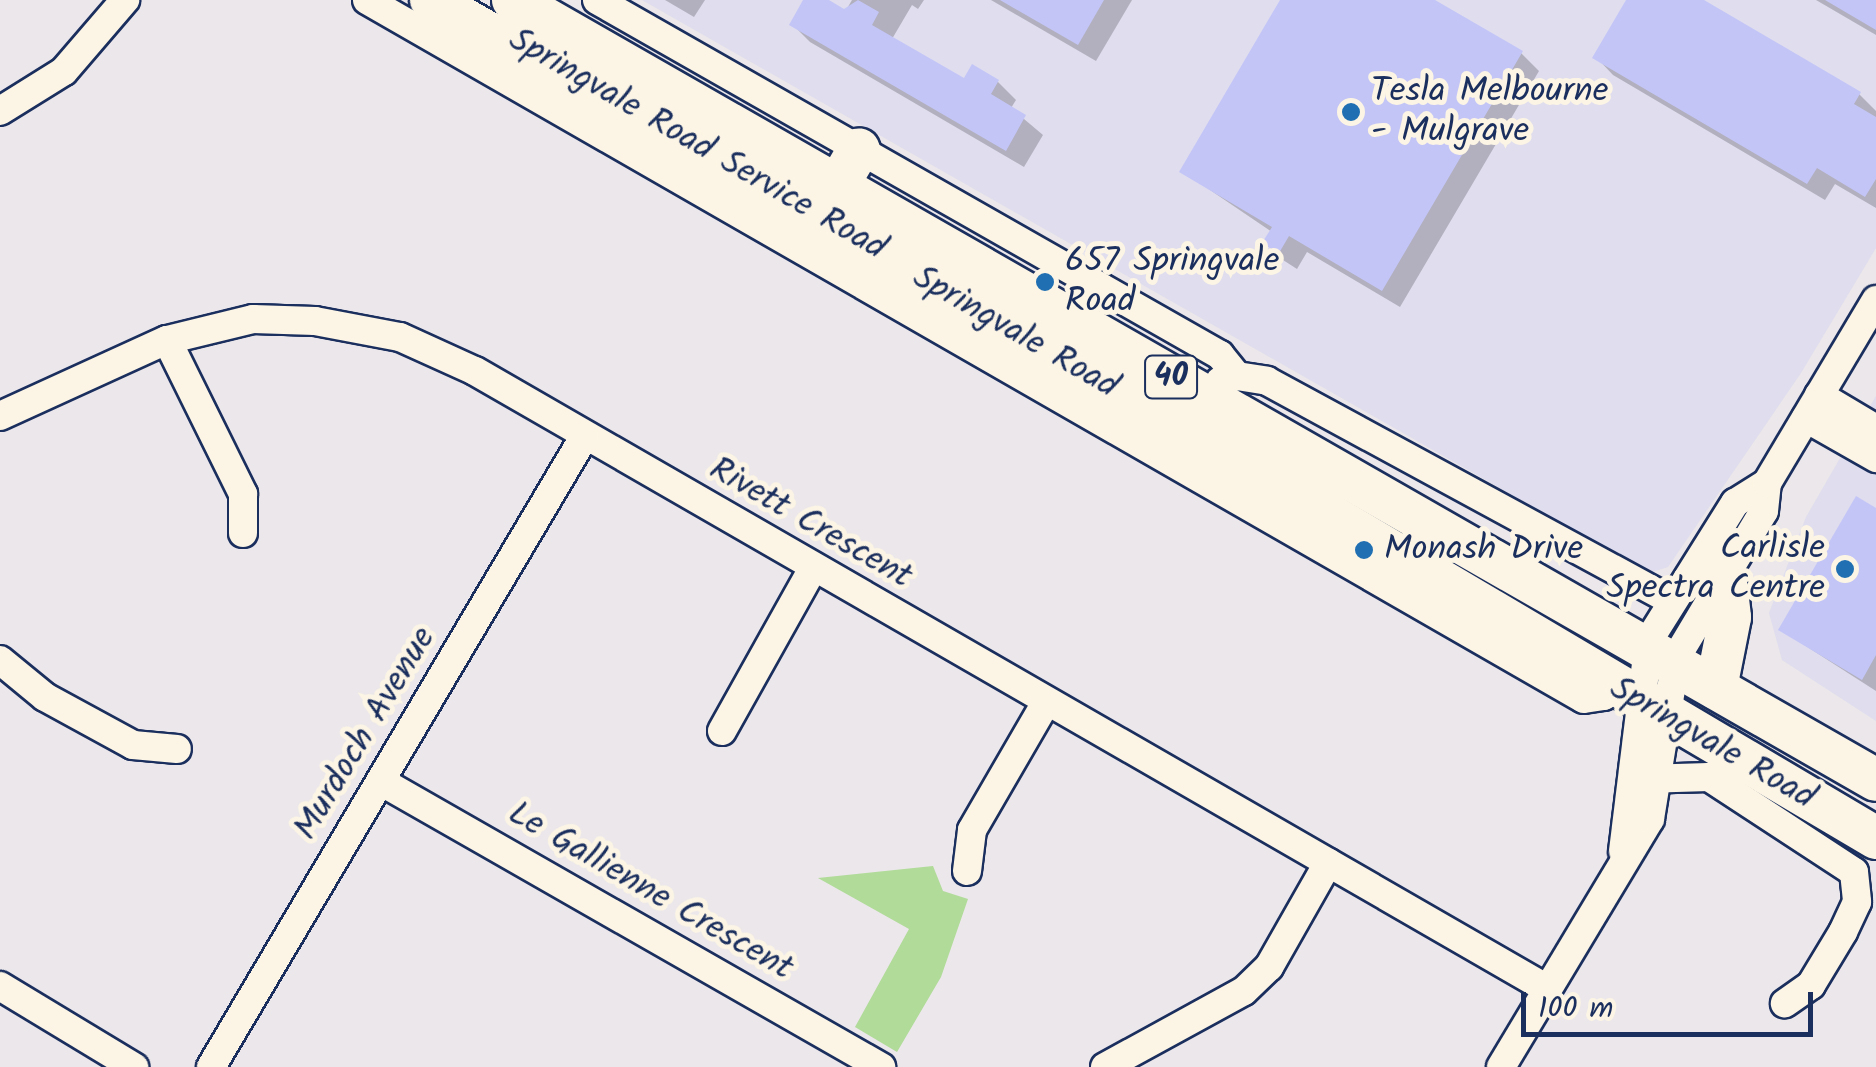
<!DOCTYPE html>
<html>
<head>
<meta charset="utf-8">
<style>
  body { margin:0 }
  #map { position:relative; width:1876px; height:1067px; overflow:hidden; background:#ebe7ea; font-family:Kalam,sans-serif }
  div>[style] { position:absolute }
  .built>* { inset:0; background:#dfddee }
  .green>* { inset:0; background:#b0db98 }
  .shadow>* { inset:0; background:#0003 }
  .building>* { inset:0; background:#c3c5f7 }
  .roads { filter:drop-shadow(2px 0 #1b2f5e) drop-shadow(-2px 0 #1b2f5e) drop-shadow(0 2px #1b2f5e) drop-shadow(0 -2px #1b2f5e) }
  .minor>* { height:28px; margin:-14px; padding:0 14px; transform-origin:14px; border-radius:14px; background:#fcf5e5 }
  .highway>* { height:42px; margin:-21px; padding:0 21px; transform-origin:21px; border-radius:21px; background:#fcf5e5 }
  .dots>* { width:28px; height:28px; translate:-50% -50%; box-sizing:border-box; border:5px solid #fcf5e5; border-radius:50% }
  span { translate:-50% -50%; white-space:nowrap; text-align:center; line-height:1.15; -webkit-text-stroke:10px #fcf5e5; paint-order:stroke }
  .shield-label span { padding:2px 8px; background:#fcf5e5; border:2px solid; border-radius:8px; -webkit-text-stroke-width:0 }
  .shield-label { font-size:32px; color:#1b2f5e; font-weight:700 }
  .poi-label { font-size:35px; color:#1b2f5e }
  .left { translate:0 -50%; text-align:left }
  .right { translate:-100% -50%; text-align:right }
  .street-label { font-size:35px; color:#1b2f5e }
  .scale { position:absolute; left:1521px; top:992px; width:292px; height:45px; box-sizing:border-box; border:5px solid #1b2f5e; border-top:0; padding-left:12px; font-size:30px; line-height:35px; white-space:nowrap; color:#1b2f5e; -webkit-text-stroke:8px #fcf5e5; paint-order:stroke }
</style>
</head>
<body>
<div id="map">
  <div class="built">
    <i style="clip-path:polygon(642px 0,1876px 0,1876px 248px,1801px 373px,1668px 567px,1649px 573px)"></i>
    <i style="clip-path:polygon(1876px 396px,1876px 721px,1782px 660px,1769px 613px,1806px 517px)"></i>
  </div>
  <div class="green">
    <i style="clip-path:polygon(933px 866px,943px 891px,968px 899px,941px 977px,897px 1052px,855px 1027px,909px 929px,818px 878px)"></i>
  </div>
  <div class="shadow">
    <i style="clip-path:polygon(665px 0,705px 0,694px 17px)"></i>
    <i style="clip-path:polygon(806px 0,824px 0,845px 12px,852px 0,924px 0,918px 9px,912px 5px,892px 39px,965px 82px,973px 68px,998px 82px,1016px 100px,1011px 108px,1043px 135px,1024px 167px,810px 42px,792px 24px)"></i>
    <i style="clip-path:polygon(991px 0,1132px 0,1096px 61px)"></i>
    <i style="clip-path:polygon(1283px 0,1431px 0,1521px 53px,1539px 71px,1400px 307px,1307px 252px,1297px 269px,1283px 260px,1265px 243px,1272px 232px,1182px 171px)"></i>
    <i style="clip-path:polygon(1629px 0,1700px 0,1859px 94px,1876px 111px,1876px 208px,1835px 184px,1825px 200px,1613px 75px,1596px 57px)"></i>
    <i style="clip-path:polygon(1816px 0,1876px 0,1876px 35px)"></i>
    <i style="clip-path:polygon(1876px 511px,1876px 691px,1781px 630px)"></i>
  </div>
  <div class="building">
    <i style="clip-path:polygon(803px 0,829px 0,844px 9px,858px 0,879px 12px,872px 25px,964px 78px,972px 64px,999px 80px,991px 94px,1026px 115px,1006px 151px,789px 25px)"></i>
    <i style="clip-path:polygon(1000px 0,1104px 0,1078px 45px)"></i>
    <i style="clip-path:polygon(1280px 0,1435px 0,1523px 51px,1382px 291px,1289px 236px,1279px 253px,1262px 243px,1272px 227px,1179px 172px)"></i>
    <i style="clip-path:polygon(1626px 0,1704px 0,1861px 92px,1854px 104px,1876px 117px,1876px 179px,1865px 197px,1817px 168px,1807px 184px,1592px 58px)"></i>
    <i style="clip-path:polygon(1825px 0,1876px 0,1876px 30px)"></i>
    <i style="clip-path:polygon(1856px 496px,1876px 508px,1876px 655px,1862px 680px,1778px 630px)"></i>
  </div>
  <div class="roads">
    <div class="minor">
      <i style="left:367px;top:0;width:1403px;rotate:29.87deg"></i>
      <i style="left:1584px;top:699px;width:20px;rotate:-9deg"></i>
      <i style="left:1604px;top:696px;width:12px;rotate:-48deg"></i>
      <i style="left:597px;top:0;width:717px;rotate:29.68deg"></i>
      <i style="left:1220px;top:355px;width:27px;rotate:51deg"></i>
      <i style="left:0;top:111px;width:75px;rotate:-32deg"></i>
      <i style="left:64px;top:71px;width:94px;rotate:-49.3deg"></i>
      <i style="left:167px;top:340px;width:172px;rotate:63.7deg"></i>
      <i style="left:243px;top:494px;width:39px;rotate:90deg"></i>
      <i style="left:1220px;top:381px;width:18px;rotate:-16deg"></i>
      <i style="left:1237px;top:376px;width:30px;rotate:9deg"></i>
      <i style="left:1267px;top:381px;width:460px;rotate:28.5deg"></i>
      <i style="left:1819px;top:395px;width:66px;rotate:30.8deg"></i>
      <i style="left:0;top:416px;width:183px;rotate:-24.5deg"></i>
      <i style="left:167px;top:340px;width:89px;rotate:-13.7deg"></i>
      <i style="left:253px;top:319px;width:62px;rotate:1.8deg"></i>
      <i style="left:315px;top:321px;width:86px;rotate:10.7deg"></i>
      <i style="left:400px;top:337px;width:82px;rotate:24.4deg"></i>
      <i style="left:475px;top:371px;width:1236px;rotate:29.95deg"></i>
      <i style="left:1806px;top:418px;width:81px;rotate:29.7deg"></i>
      <i style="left:0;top:660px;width:58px;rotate:39.4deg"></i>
      <i style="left:45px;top:697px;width:100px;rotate:28.6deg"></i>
      <i style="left:133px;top:745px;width:44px;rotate:5.2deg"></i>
      <i style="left:722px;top:731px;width:187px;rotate:-60.8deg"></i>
      <i style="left:1643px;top:779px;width:66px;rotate:-1.7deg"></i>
      <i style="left:1709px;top:777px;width:173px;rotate:33.2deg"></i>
      <i style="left:1854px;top:872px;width:30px;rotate:84deg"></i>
      <i style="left:1857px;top:902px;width:33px;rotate:115deg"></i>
      <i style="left:1843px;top:932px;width:62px;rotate:121.1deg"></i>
      <i style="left:1811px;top:985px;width:32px;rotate:145deg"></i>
      <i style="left:382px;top:782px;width:575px;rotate:29.73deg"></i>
      <i style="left:1623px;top:851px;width:213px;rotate:-83deg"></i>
      <i style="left:1649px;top:640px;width:162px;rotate:-57.9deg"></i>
      <i style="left:1735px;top:503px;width:38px;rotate:-32deg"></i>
      <i style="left:967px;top:871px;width:41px;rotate:-83deg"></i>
      <i style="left:972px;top:830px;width:146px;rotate:-59.9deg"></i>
      <i style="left:0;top:986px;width:157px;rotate:31.2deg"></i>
      <i style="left:211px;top:1067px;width:732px;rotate:-59.37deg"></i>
      <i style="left:1105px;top:1067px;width:158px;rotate:-28.7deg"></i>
      <i style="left:1244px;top:991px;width:35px;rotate:-44deg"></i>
      <i style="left:1269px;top:967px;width:120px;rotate:-60.4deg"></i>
      <i style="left:1501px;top:1067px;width:289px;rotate:-59deg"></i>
      <i style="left:1650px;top:819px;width:163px;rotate:-80.8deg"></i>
      <i style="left:1676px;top:658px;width:171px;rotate:-59.1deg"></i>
      <i style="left:1764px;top:511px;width:28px;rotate:-84deg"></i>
      <i style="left:1767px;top:483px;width:213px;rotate:-59.2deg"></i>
    </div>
    <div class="highway">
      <i style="left:431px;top:0;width:1024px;rotate:29.79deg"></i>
      <i style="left:1320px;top:509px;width:646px;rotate:30.61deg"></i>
      <i style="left:513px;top:0;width:1570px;rotate:29.78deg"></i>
      <i style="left:824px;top:209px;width:69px;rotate:-59.7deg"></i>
      <i style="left:1716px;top:688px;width:72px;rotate:-78.8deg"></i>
      <i style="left:1730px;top:617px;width:43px;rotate:-96.6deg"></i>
    </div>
  </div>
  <div class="dots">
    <i style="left:1351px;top:112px;background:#1f6fb2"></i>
    <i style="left:1045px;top:282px;background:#1f6fb2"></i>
    <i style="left:1364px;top:550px;background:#1f6fb2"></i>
    <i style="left:1845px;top:569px;background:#1f6fb2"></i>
  </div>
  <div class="shield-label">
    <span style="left:1171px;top:377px">40</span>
  </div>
  <div class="poi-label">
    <span class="left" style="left:1371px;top:112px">Tesla Melbourne<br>- Mulgrave</span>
    <span class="left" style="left:1065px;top:282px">657 Springvale<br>Road</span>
    <span class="right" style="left:1825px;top:569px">Carlisle<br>Spectra Centre</span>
    <span class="left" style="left:1384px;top:550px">Monash Drive</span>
  </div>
  <div class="street-label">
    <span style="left:697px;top:145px;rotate:30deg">Springvale Road Service Road</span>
    <span style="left:1015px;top:333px;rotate:30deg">Springvale Road</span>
    <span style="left:810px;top:524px;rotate:30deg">Rivett Crescent</span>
    <span style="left:366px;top:734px;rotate:-59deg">Murdoch Avenue</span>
    <span style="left:1712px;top:744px;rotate:30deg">Springvale Road</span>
    <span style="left:650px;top:892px;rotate:30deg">Le Gallienne Crescent</span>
  </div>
  <div class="scale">100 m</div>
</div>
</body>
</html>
